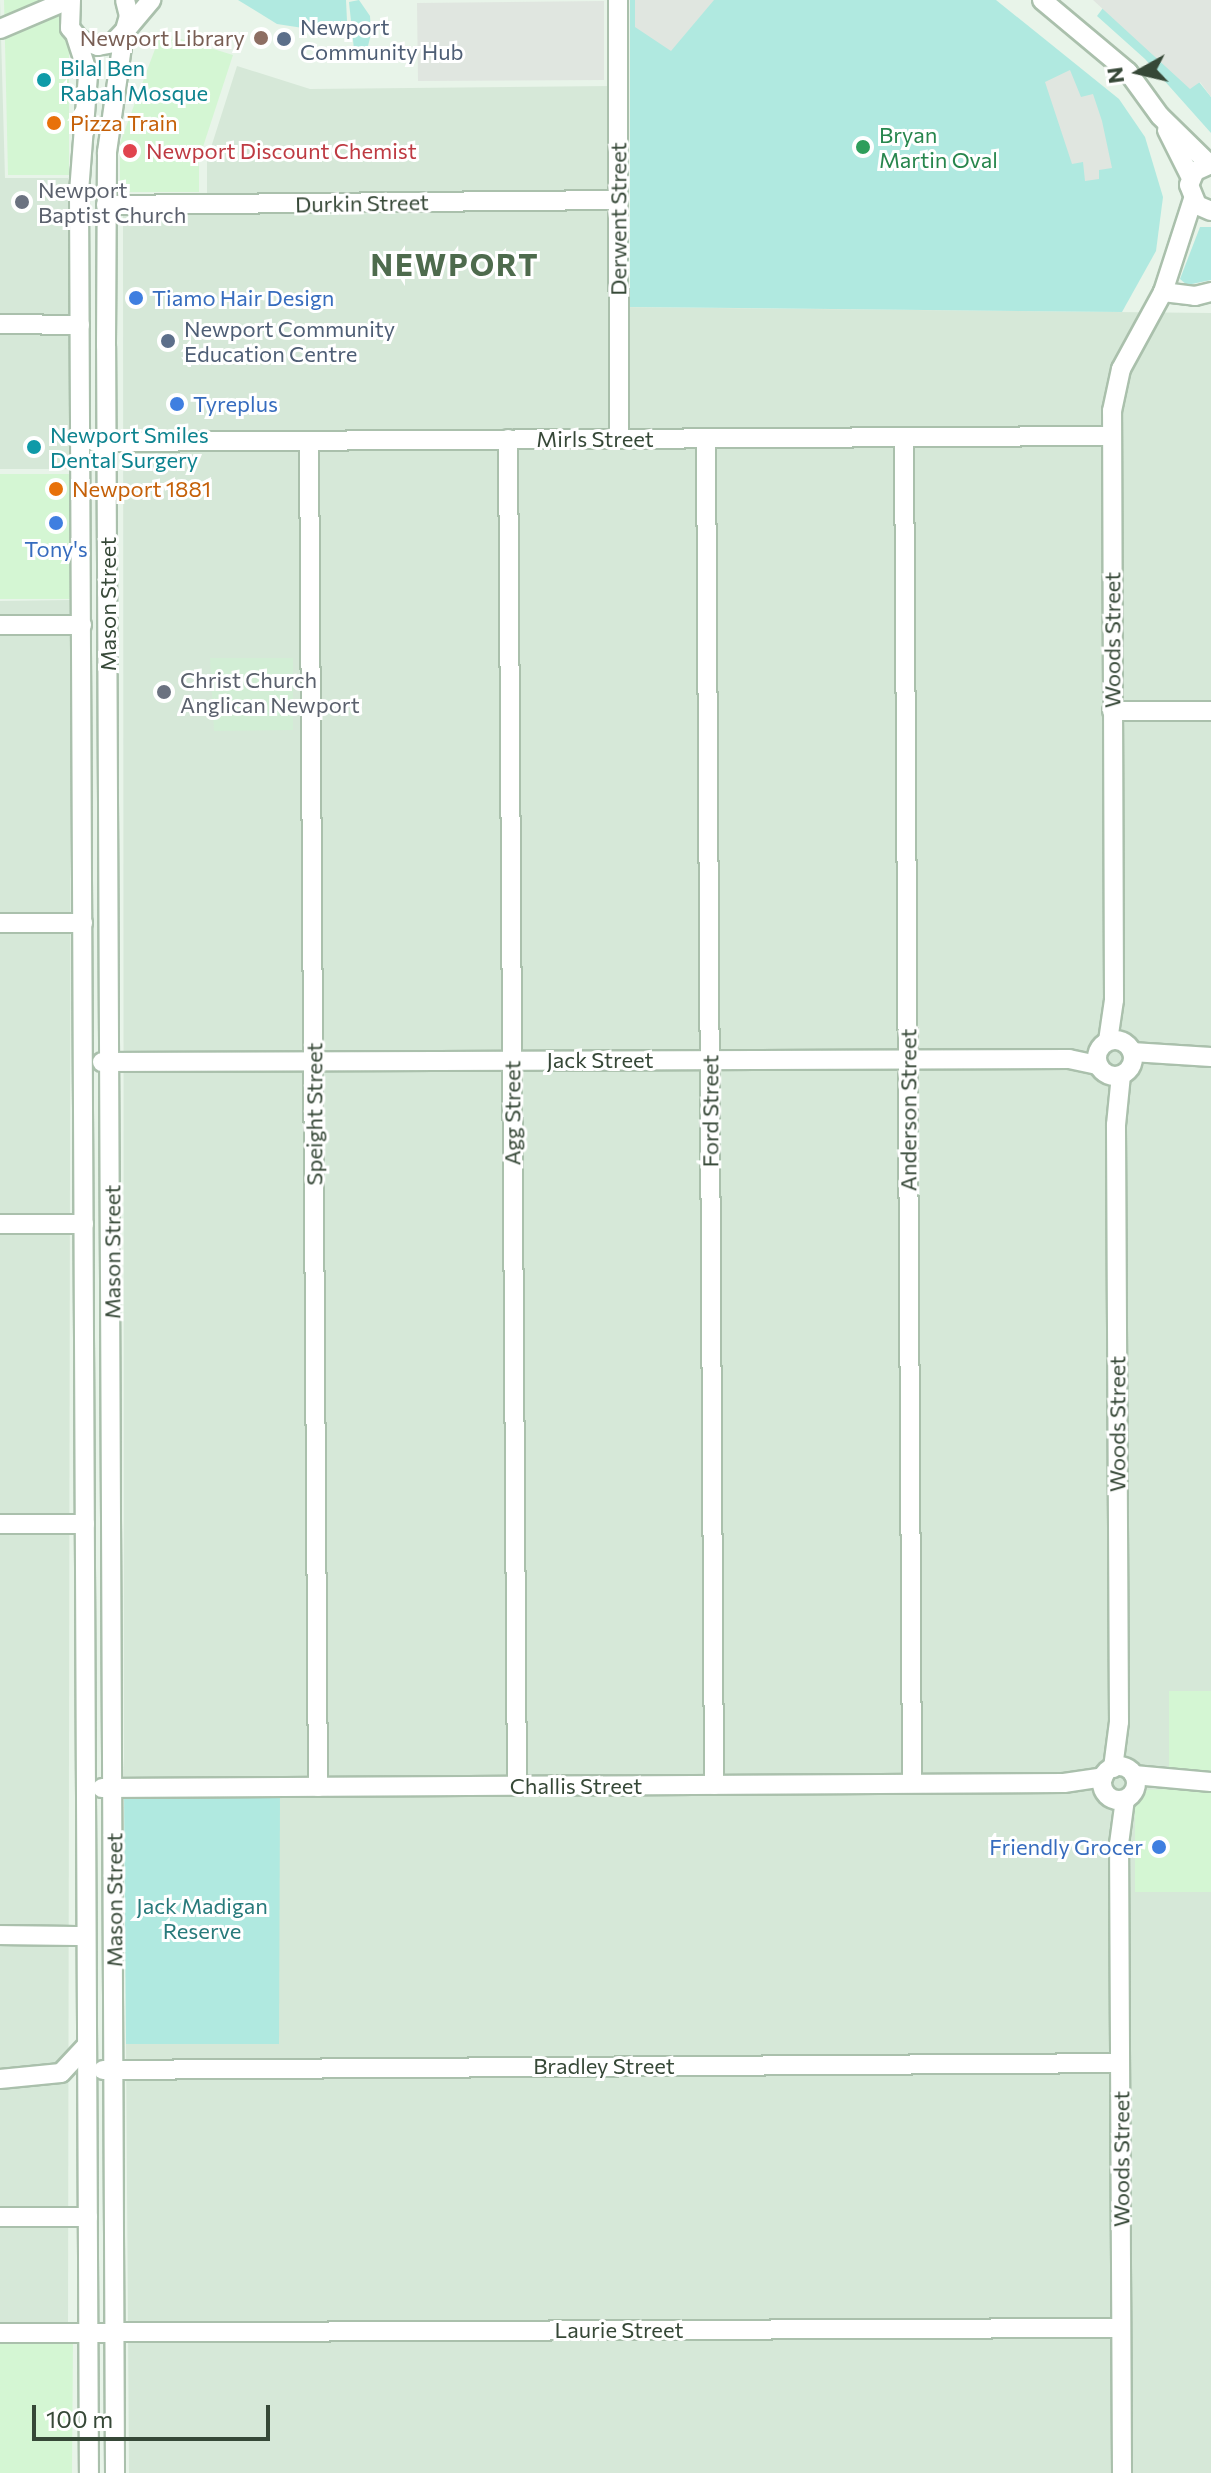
<!DOCTYPE html>
<html>
<head>
<meta charset="utf-8">
<style>
  body { margin:0 }
  #map { position:relative; width:1211px; height:2473px; overflow:hidden; background:#e8f4e9; font-family:Commissioner,sans-serif }
  div>[style] { position:absolute }
  .residential>* { inset:0; background:#d6e8d8 }
  .commercial>* { inset:0; background:#d4f6d3 }
  .education>* { inset:0; background:#d2eed5 }
  .green>* { inset:0; background:#b0e9e0 }
  .parking>* { inset:0; background:#e0e6e0 }
  .roads { filter:drop-shadow(2px 0 #aac0ac) drop-shadow(-2px 0 #aac0ac) drop-shadow(0 2px #aac0ac) drop-shadow(0 -2px #aac0ac) }
  .minor>* { height:18px; margin:-9px; padding:0 9px; transform-origin:9px; border-radius:9px; background:#fff }
  .minor>.ring { margin:-9px; padding:0; box-sizing:content-box; background:none; border:18px solid #fff; border-radius:50% }
  .dots>* { width:22px; height:22px; translate:-50% -50%; box-sizing:border-box; border:4px solid #fff; border-radius:50% }
  span { translate:-50% -50%; white-space:nowrap; text-align:center; line-height:1.15; -webkit-text-stroke:6px #fff; paint-order:stroke }
  .service-label { font-size:22px; color:#4e5e75 }
  .left { translate:0 -50%; text-align:left }
  .education-label { font-size:22px; color:#785e54 }
  .right { translate:-100% -50%; text-align:right }
  .culture-label { font-size:22px; color:#0d838f }
  .food-label { font-size:22px; color:#c56008 }
  .leisure-label { font-size:22px; color:#27864d }
  .health-label { font-size:22px; color:#be3a42 }
  .worship-label { font-size:22px; color:#5b616d }
  .street-label { font-size:22px; color:#364837 }
  .shop-label { font-size:22px; color:#366cbe }
  .park-label { font-size:22px; color:#287a7b }
  .district-label { font-size:30px; color:#4e6b4d; font-weight:700; letter-spacing:2px }
  .north { position:absolute; left:1099px; top:32px; width:80px; height:80px; -webkit-text-stroke:6px #fff; paint-order:stroke; rotate:262deg; font-size:22px; font-weight:700; line-height:32px; text-align:center; color:#364837 }
  .north::after { content:''; display:block; margin:auto; width:28px; height:36px; background:#364837; clip-path:polygon(50% 0,100% 100%,50% 72%,0 100%) }
  .scale { position:absolute; left:32px; top:2405px; width:238px; height:36px; box-sizing:border-box; border:4px solid #364837; border-top:0; padding-left:10px; font-size:24px; line-height:28px; white-space:nowrap; color:#364837; -webkit-text-stroke:6px #fff; paint-order:stroke }
</style>
</head>
<body>
<div id="map">
  <div class="residential">
    <i style="clip-path:polygon(0 0,5px 178px,68px 178px,71px 469px,0 469px)"></i>
    <i style="clip-path:polygon(237px 66px,310px 89px,611px 86px,614px 307px,1211px 313px,1211px 2473px,129px 2473px,126px 2044px,279px 2044px,124px 1790px,123px 208px,207px 208px,207px 160px)"></i>
    <i style="clip-path:polygon(71px 600px,68px 2332px,0 2334px,0 601px)"></i>
  </div>
  <div class="commercial">
    <i style="clip-path:polygon(4px 0,69px 0,69px 175px,8px 175px)"></i>
    <i style="clip-path:polygon(161px 33px,233px 55px,199px 159px,199px 192px,120px 192px,120px 143px)"></i>
    <i style="clip-path:polygon(0 474px,71px 474px,71px 599px,0 599px)"></i>
    <i style="clip-path:polygon(1169px 1691px,1211px 1691px,1211px 1892px,1135px 1892px,1135px 1803px,1143px 1790px,1169px 1789px)"></i>
    <i style="clip-path:polygon(73px 2339px,72px 2473px,0 2473px,0 2340px)"></i>
  </div>
  <div class="education">
    <i style="clip-path:polygon(210px 658px,293px 658px,293px 730px,214px 731px)"></i>
  </div>
  <div class="green">
    <i style="clip-path:polygon(238px 0,346px 0,347px 21px,303px 28px,277px 24px)"></i>
    <i style="clip-path:polygon(359px 0,370px 16px,371px 34px,365px 58px,355px 59px,349px 2px)"></i>
    <i style="clip-path:polygon(630px 0,996px 0,1119px 99px,1145px 137px,1163px 197px,1156px 251px,1122px 312px,630px 307px)"></i>
    <i style="clip-path:polygon(1103px 8px,1199px 82px,1211px 97px,1211px 133px,1145px 59px,1097px 16px)"></i>
    <i style="clip-path:polygon(1200px 227px,1211px 227px,1211px 280px,1187px 285px,1180px 279px)"></i>
    <i style="clip-path:polygon(124px 1790px,280px 1792px,279px 2044px,126px 2044px)"></i>
  </div>
  <div class="parking">
    <i style="clip-path:polygon(635px 0,714px 0,671px 51px,635px 27px)"></i>
    <i style="clip-path:polygon(1093px 0,1211px 0,1211px 97px,1200px 82px,1190px 89px)"></i>
    <i style="clip-path:polygon(604px 1px,604px 80px,418px 81px,417px 3px)"></i>
    <i style="clip-path:polygon(1070px 70px,1081px 97px,1093px 94px,1102px 121px,1112px 168px,1099px 170px,1099px 179px,1085px 181px,1083px 162px,1072px 164px,1045px 82px)"></i>
  </div>
  <div class="roads">
    <div class="minor">
      <i style="left:71px;top:0;width:28px;rotate:92deg"></i>
      <i style="left:70px;top:28px;width:16px;rotate:50deg"></i>
      <i style="left:80px;top:40px;width:19px;rotate:18deg"></i>
      <i style="left:98px;top:46px;width:15px;rotate:-11deg"></i>
      <i style="left:113px;top:43px;width:18px;rotate:-47deg"></i>
      <i style="left:125px;top:30px;width:15px;rotate:-74deg"></i>
      <i style="left:129px;top:16px;width:16px;rotate:-104deg"></i>
      <i style="left:618px;top:0;width:439px;rotate:89.9deg"></i>
      <i style="left:1042px;top:0;width:112px;rotate:39.9deg"></i>
      <i style="left:1128px;top:72px;width:54px;rotate:54deg"></i>
      <i style="left:1160px;top:116px;width:69px;rotate:44.4deg"></i>
      <i style="left:0;top:29px;width:74px;rotate:-23.1deg"></i>
      <i style="left:127px;top:29px;width:38px;rotate:-50deg"></i>
      <i style="left:76px;top:37px;width:40px;rotate:72deg"></i>
      <i style="left:88px;top:75px;width:117px;rotate:94.4deg"></i>
      <i style="left:79px;top:192px;width:2281px;rotate:89.75deg"></i>
      <i style="left:1167px;top:130px;width:54px;rotate:63.4deg"></i>
      <i style="left:1211px;top:164px;width:17px;rotate:156deg"></i>
      <i style="left:1195px;top:171px;width:15px;rotate:113deg"></i>
      <i style="left:1189px;top:185px;width:22px;rotate:68deg"></i>
      <i style="left:1197px;top:205px;width:15px;rotate:23deg"></i>
      <i style="left:106px;top:205px;width:512px;rotate:-0.56deg"></i>
      <i style="left:1163px;top:292px;width:32px;rotate:7deg"></i>
      <i style="left:1195px;top:296px;width:16px;rotate:-14deg"></i>
      <i style="left:0;top:324px;width:80px;rotate:0.7deg"></i>
      <i style="left:904px;top:437px;width:1346px;rotate:89.66deg"></i>
      <i style="left:706px;top:438px;width:1347px;rotate:89.66deg"></i>
      <i style="left:508px;top:439px;width:1347px;rotate:89.62deg"></i>
      <i style="left:309px;top:441px;width:1346px;rotate:89.62deg"></i>
      <i style="left:95px;top:442px;width:1015px;rotate:-0.34deg"></i>
      <i style="left:0;top:625px;width:82px"></i>
      <i style="left:1112px;top:711px;width:99px"></i>
      <i style="left:0;top:923px;width:83px"></i>
      <i class="ring" style="left:1097px;top:1040px;width:18px;height:18px"></i>
      <i style="left:1108px;top:1041px;width:41px;rotate:-81.7deg"></i>
      <i style="left:1114px;top:1000px;width:589px;rotate:-90.19deg"></i>
      <i style="left:1112px;top:411px;width:43px;rotate:-77.9deg"></i>
      <i style="left:1121px;top:369px;width:88px;rotate:-61.4deg"></i>
      <i style="left:1163px;top:292px;width:98px;rotate:-72.1deg"></i>
      <i style="left:1132px;top:1052px;width:79px;rotate:3.6deg"></i>
      <i style="left:102px;top:1062px;width:967px;rotate:-0.18deg"></i>
      <i style="left:1069px;top:1059px;width:30px;rotate:12deg"></i>
      <i style="left:0;top:1224px;width:84px"></i>
      <i style="left:0;top:1524px;width:85px"></i>
      <i class="ring" style="left:1102px;top:1766px;width:16px;height:16px"></i>
      <i style="left:1113px;top:1768px;width:46px;rotate:-82.6deg"></i>
      <i style="left:1119px;top:1722px;width:597px;rotate:-90.29deg"></i>
      <i style="left:1116px;top:1125px;width:50px;rotate:-84.3deg"></i>
      <i style="left:1134px;top:1775px;width:77px;rotate:5.2deg"></i>
      <i style="left:102px;top:1788px;width:962px;rotate:-0.3deg"></i>
      <i style="left:1064px;top:1783px;width:40px;rotate:-8.5deg"></i>
      <i style="left:0;top:1935px;width:86px;rotate:0.7deg"></i>
      <i style="left:103px;top:2070px;width:1017px;rotate:-0.39deg"></i>
      <i style="left:0;top:2079px;width:61px;rotate:-5.6deg"></i>
      <i style="left:61px;top:2073px;width:38px;rotate:-47deg"></i>
      <i style="left:0;top:2217px;width:88px"></i>
      <i style="left:0;top:2333px;width:1121px;rotate:-0.26deg"></i>
      <i style="left:115px;top:2473px;width:2127px;rotate:-90.24deg"></i>
      <i style="left:106px;top:346px;width:194px;rotate:-89.7deg"></i>
      <i style="left:107px;top:152px;width:120px;rotate:-81.9deg"></i>
      <i style="left:1122px;top:2473px;width:629px;rotate:-90.27deg"></i>
      <i style="left:1119px;top:1844px;width:45px;rotate:-82.4deg"></i>
    </div>
  </div>
  <div class="dots">
    <i style="left:261px;top:38px;background:#8d6e63"></i>
    <i style="left:284px;top:39px;background:#5c6f8a"></i>
    <i style="left:44px;top:80px;background:#0f9aa8"></i>
    <i style="left:54px;top:123px;background:#e8710a"></i>
    <i style="left:863px;top:147px;background:#2e9e5b"></i>
    <i style="left:130px;top:151px;background:#e0444e"></i>
    <i style="left:22px;top:202px;background:#6b7280"></i>
    <i style="left:136px;top:298px;background:#3f7fe0"></i>
    <i style="left:168px;top:341px;background:#5c6f8a"></i>
    <i style="left:177px;top:404px;background:#3f7fe0"></i>
    <i style="left:34px;top:447px;background:#0f9aa8"></i>
    <i style="left:56px;top:489px;background:#e8710a"></i>
    <i style="left:56px;top:523px;background:#3f7fe0"></i>
    <i style="left:164px;top:692px;background:#6b7280"></i>
    <i style="left:1159px;top:1847px;background:#3f7fe0"></i>
  </div>
  <div class="service-label">
    <span class="left" style="left:300px;top:39px">Newport<br>Community Hub</span>
    <span class="left" style="left:184px;top:341px">Newport Community<br>Education Centre</span>
  </div>
  <div class="education-label">
    <span class="right" style="left:245px;top:38px">Newport Library</span>
  </div>
  <div class="culture-label">
    <span class="left" style="left:60px;top:80px">Bilal Ben<br>Rabah Mosque</span>
    <span class="left" style="left:50px;top:447px">Newport Smiles<br>Dental Surgery</span>
  </div>
  <div class="food-label">
    <span class="left" style="left:70px;top:123px">Pizza Train</span>
    <span class="left" style="left:72px;top:489px">Newport 1881</span>
  </div>
  <div class="leisure-label">
    <span class="left" style="left:879px;top:147px">Bryan<br>Martin Oval</span>
  </div>
  <div class="health-label">
    <span class="left" style="left:146px;top:151px">Newport Discount Chemist</span>
  </div>
  <div class="worship-label">
    <span class="left" style="left:38px;top:202px">Newport<br>Baptist Church</span>
    <span class="left" style="left:180px;top:692px">Christ Church<br>Anglican Newport</span>
  </div>
  <div class="street-label">
    <span style="left:362px;top:203px;rotate:-1deg">Durkin Street</span>
    <span style="left:618px;top:219px;rotate:-90deg">Derwent Street</span>
    <span style="left:595px;top:439px">Mirls Street</span>
    <span style="left:108px;top:604px;rotate:-90deg">Mason Street</span>
    <span style="left:1112px;top:640px;rotate:-90deg">Woods Street</span>
    <span style="left:600px;top:1060px">Jack Street</span>
    <span style="left:908px;top:1110px;rotate:-90deg">Anderson Street</span>
    <span style="left:710px;top:1111px;rotate:-90deg">Ford Street</span>
    <span style="left:512px;top:1113px;rotate:-90deg">Agg Street</span>
    <span style="left:314px;top:1114px;rotate:-90deg">Speight Street</span>
    <span style="left:112px;top:1252px;rotate:-90deg">Mason Street</span>
    <span style="left:1117px;top:1424px;rotate:-90deg">Woods Street</span>
    <span style="left:576px;top:1786px">Challis Street</span>
    <span style="left:114px;top:1900px;rotate:-90deg">Mason Street</span>
    <span style="left:604px;top:2066px">Bradley Street</span>
    <span style="left:1121px;top:2159px;rotate:-90deg">Woods Street</span>
    <span style="left:619px;top:2330px">Laurie Street</span>
  </div>
  <div class="shop-label">
    <span class="left" style="left:152px;top:298px">Tiamo Hair Design</span>
    <span class="left" style="left:193px;top:404px">Tyreplus</span>
    <span style="left:56px;top:549px">Tony's</span>
    <span class="right" style="left:1143px;top:1847px">Friendly Grocer</span>
  </div>
  <div class="park-label">
    <span style="left:202px;top:1918px">Jack Madigan<br>Reserve</span>
  </div>
  <div class="district-label">
    <span style="left:455px;top:264px">NEWPORT</span>
  </div>
  <div class="north">N</div>
  <div class="scale">100 m</div>
</div>
</body>
</html>
